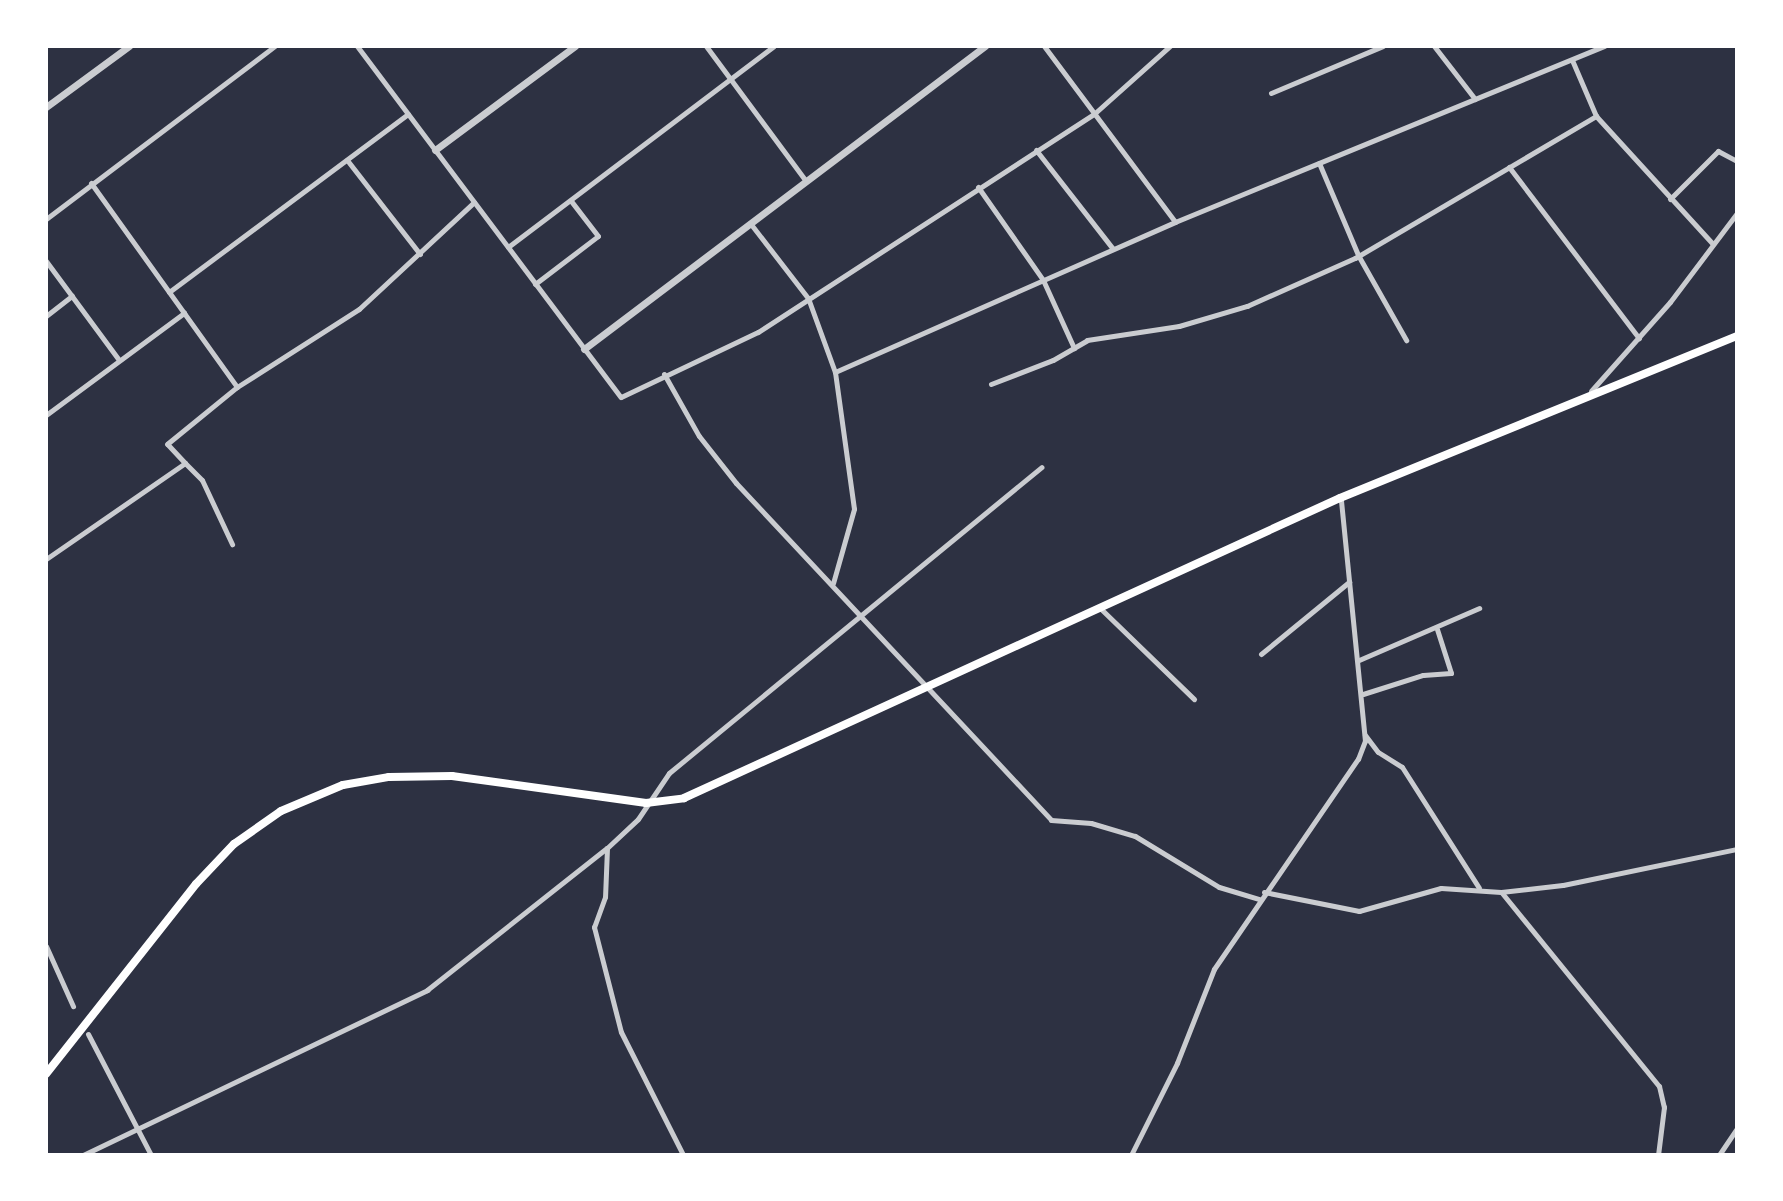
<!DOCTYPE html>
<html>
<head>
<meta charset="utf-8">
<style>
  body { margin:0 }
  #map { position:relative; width:1783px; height:1201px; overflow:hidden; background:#2d3142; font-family:"Space Grotesk",sans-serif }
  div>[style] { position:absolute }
  .minor>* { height:5px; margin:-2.5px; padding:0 2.5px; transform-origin:2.5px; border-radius:2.5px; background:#caccd0 }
  .tertiary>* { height:7px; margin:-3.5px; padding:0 3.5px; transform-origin:3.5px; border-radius:3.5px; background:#caccd0 }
  .secondary>* { height:8px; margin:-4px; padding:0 4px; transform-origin:4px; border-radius:4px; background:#fff }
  span { translate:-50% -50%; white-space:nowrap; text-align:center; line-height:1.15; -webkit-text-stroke:8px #fff; paint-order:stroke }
  .frame { position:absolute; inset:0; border:48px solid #fff; pointer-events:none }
</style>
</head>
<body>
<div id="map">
  <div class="minor">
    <i style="left:357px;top:46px;width:439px;rotate:53.1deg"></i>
    <i style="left:621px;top:397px;width:152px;rotate:-25.4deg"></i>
    <i style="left:758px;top:332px;width:402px;rotate:-33deg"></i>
    <i style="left:1095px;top:113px;width:101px;rotate:-41.8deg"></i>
    <i style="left:706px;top:46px;width:167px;rotate:53.5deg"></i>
    <i style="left:1044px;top:46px;width:219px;rotate:53.3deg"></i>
    <i style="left:1434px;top:46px;width:67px;rotate:52.3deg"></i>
    <i style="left:1572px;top:60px;width:61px;rotate:66.8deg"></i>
    <i style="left:1596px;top:116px;width:172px;rotate:47.6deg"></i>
    <i style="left:1271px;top:93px;width:121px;rotate:-22.8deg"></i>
    <i style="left:1036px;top:150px;width:125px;rotate:52.1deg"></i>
    <i style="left:347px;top:160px;width:119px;rotate:52.2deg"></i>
    <i style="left:1319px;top:163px;width:100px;rotate:67deg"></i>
    <i style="left:1358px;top:255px;width:98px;rotate:60.5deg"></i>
    <i style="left:1509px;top:167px;width:215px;rotate:52.8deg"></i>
    <i style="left:91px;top:183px;width:251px;rotate:54.4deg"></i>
    <i style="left:978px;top:187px;width:113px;rotate:55deg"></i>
    <i style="left:1043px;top:280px;width:75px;rotate:65.5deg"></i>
    <i style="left:1670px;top:199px;width:68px;rotate:-45deg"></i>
    <i style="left:1718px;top:151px;width:21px;rotate:28deg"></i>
    <i style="left:46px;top:219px;width:287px;rotate:-37.1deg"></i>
    <i style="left:750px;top:223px;width:95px;rotate:52.3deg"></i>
    <i style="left:808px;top:298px;width:79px;rotate:70deg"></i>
    <i style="left:835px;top:372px;width:138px;rotate:82.1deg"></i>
    <i style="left:854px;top:509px;width:77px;rotate:105.8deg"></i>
    <i style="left:508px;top:247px;width:333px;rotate:-37.1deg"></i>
    <i style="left:46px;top:261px;width:123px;rotate:53.6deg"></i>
    <i style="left:535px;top:284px;width:79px;rotate:-37.3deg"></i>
    <i style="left:598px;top:236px;width:44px;rotate:-127.6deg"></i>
    <i style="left:169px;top:292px;width:298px;rotate:-36.7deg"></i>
    <i style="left:46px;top:316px;width:33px;rotate:-38deg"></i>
    <i style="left:835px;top:372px;width:372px;rotate:-23.8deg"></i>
    <i style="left:1175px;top:222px;width:464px;rotate:-22.3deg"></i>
    <i style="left:664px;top:374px;width:71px;rotate:60.6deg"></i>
    <i style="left:699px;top:436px;width:60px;rotate:51.8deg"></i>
    <i style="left:736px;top:483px;width:461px;rotate:46.9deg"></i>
    <i style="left:1051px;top:820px;width:40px;rotate:4.3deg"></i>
    <i style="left:1091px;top:823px;width:46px;rotate:16.5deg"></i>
    <i style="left:1135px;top:836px;width:98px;rotate:31.3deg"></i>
    <i style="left:1219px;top:887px;width:42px;rotate:16.7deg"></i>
    <i style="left:991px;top:384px;width:66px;rotate:-21.2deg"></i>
    <i style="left:1053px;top:360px;width:39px;rotate:-30deg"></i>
    <i style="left:1087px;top:340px;width:93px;rotate:-8.7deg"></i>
    <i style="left:1179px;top:326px;width:71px;rotate:-16.4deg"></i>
    <i style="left:1247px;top:306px;width:118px;rotate:-24deg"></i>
    <i style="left:1355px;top:258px;width:280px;rotate:-30.5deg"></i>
    <i style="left:1591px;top:391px;width:119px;rotate:-48.4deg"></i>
    <i style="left:1670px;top:302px;width:111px;rotate:-53deg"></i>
    <i style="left:46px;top:415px;width:172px;rotate:-36.5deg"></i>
    <i style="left:185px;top:463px;width:24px;rotate:45deg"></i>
    <i style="left:202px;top:480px;width:71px;rotate:64.9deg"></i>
    <i style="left:46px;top:559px;width:169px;rotate:-34.6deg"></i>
    <i style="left:185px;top:463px;width:26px;rotate:-133deg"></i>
    <i style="left:167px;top:444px;width:90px;rotate:-39.2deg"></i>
    <i style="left:237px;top:387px;width:145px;rotate:-32.6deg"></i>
    <i style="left:359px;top:309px;width:157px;rotate:-42.9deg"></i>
    <i style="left:1100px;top:608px;width:131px;rotate:44.1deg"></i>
    <i style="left:1261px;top:654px;width:114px;rotate:-39.3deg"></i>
    <i style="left:1359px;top:660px;width:131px;rotate:-23.4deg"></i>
    <i style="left:1363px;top:694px;width:63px;rotate:-17.6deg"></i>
    <i style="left:1423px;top:675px;width:28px;rotate:-4deg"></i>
    <i style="left:1451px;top:673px;width:46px;rotate:-107.7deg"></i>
    <i style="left:1365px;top:735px;width:21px;rotate:53deg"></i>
    <i style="left:1378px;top:752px;width:28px;rotate:32deg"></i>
    <i style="left:1402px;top:767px;width:143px;rotate:57.5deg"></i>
    <i style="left:607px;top:848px;width:49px;rotate:92.3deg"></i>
    <i style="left:605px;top:897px;width:32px;rotate:110deg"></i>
    <i style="left:594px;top:927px;width:108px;rotate:75.6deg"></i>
    <i style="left:621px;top:1032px;width:138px;rotate:63.2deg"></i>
    <i style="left:1264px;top:892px;width:97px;rotate:11.3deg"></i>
    <i style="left:1359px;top:911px;width:85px;rotate:-15.7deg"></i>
    <i style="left:1441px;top:888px;width:60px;rotate:3.8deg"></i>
    <i style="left:1501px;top:892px;width:62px;rotate:-6.4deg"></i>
    <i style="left:1563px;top:885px;width:178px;rotate:-11.7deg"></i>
    <i style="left:1502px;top:893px;width:249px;rotate:50.9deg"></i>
    <i style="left:1659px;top:1086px;width:22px;rotate:77deg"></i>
    <i style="left:1664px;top:1107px;width:48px;rotate:97.1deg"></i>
    <i style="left:46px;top:946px;width:66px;rotate:65.8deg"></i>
    <i style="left:88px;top:1034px;width:136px;rotate:62.5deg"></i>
    <i style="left:83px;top:1155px;width:382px;rotate:-25.6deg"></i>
    <i style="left:427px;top:990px;width:229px;rotate:-38.3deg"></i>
    <i style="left:607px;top:848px;width:42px;rotate:-43.1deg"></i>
    <i style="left:638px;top:819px;width:55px;rotate:-56deg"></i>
    <i style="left:669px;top:773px;width:482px;rotate:-39.4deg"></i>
    <i style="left:1131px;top:1155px;width:103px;rotate:-63.4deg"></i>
    <i style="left:1177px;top:1063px;width:101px;rotate:-68.5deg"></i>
    <i style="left:1214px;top:969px;width:255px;rotate:-55.6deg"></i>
    <i style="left:1358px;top:759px;width:19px;rotate:-69deg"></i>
    <i style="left:1365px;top:741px;width:243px;rotate:-95.7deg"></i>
    <i style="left:1719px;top:1155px;width:32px;rotate:-56deg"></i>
  </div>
  <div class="tertiary">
    <i style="left:46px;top:107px;width:103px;rotate:-36.3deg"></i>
    <i style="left:435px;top:150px;width:174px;rotate:-36.6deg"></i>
    <i style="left:584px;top:349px;width:503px;rotate:-37.08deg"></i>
  </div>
  <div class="secondary">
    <i style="left:46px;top:1074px;width:242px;rotate:-51.7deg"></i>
    <i style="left:196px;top:884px;width:55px;rotate:-46.5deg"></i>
    <i style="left:234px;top:844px;width:57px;rotate:-35.1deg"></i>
    <i style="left:281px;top:811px;width:67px;rotate:-22.8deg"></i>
    <i style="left:343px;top:785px;width:47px;rotate:-9.9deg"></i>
    <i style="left:389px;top:777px;width:63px;rotate:-0.9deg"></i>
    <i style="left:452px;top:776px;width:196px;rotate:7.9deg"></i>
    <i style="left:646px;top:803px;width:38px;rotate:-7deg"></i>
    <i style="left:684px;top:798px;width:721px;rotate:-24.58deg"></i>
    <i style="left:1340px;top:498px;width:429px;rotate:-22.2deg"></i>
  </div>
  <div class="frame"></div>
</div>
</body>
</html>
